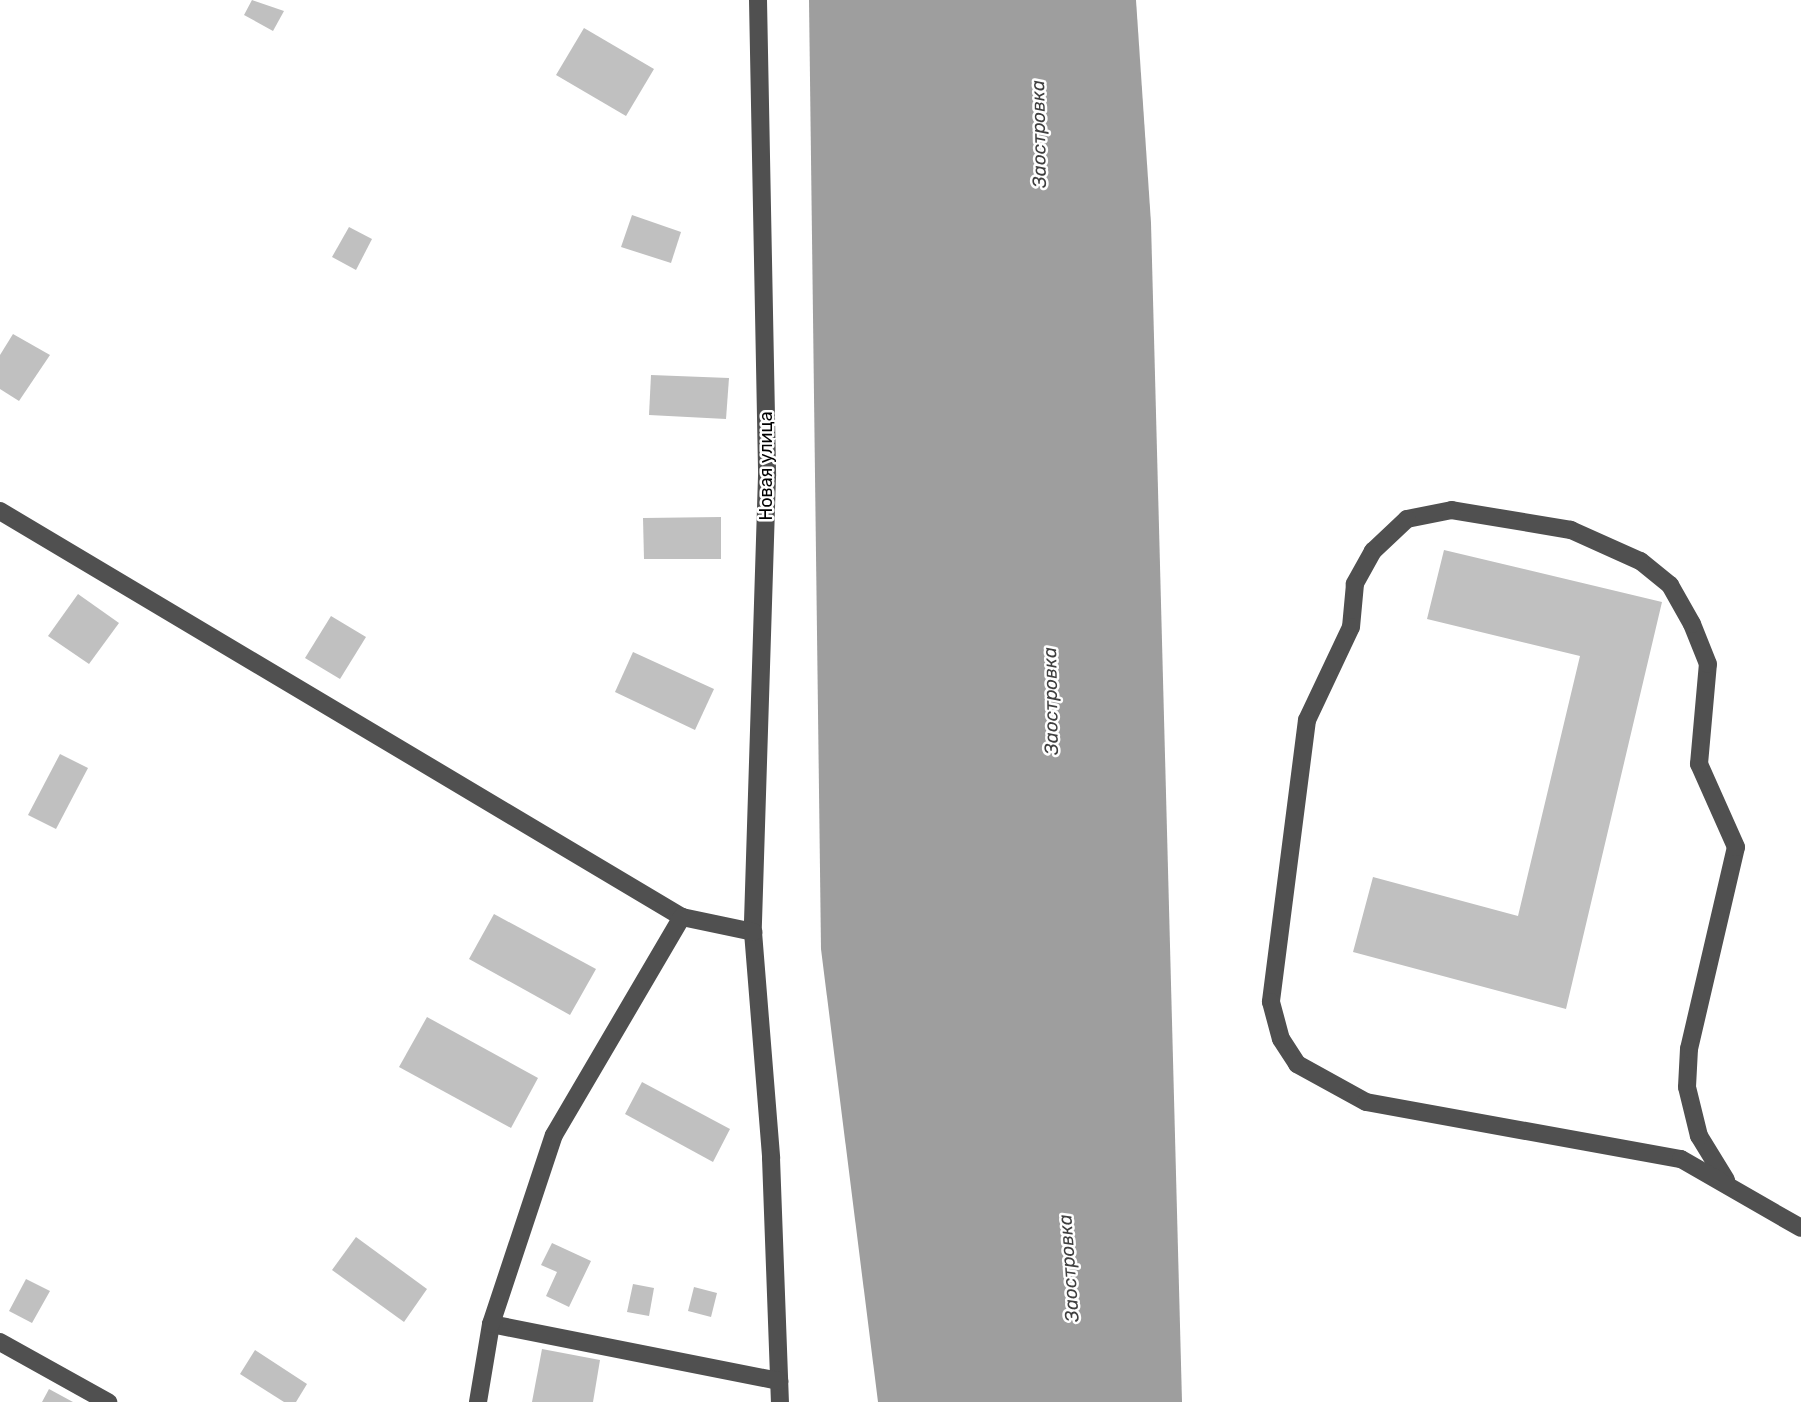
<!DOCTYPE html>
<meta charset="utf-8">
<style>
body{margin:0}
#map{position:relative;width:1801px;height:1402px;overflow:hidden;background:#fff;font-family:Rubik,sans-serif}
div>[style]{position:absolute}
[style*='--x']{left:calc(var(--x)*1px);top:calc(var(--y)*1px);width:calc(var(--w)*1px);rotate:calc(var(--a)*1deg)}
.water>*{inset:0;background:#9e9e9e}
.building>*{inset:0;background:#c0c0c0}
.minor>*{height:18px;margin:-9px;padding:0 9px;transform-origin:9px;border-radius:9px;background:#505050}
span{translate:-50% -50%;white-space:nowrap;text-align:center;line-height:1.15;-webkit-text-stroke:5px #fff;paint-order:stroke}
.street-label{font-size:18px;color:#000}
.water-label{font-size:19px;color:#3f3f3f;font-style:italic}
</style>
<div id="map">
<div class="water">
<i style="clip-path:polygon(809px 0,1136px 0,1151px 223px,1182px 1402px,878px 1402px,821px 949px)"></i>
</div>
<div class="building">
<i style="clip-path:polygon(252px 0,284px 11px,273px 31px,244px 15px)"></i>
<i style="clip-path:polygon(584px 28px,654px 69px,626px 116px,556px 75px)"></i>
<i style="clip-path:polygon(632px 215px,681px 232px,671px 263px,621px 247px)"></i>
<i style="clip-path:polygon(349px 227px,372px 239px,356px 270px,332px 257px)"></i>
<i style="clip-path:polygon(13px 334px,50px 355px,19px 401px,0 389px,0 355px)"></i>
<i style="clip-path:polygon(651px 375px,729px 378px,726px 419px,649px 415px)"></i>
<i style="clip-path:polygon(721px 517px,721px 559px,644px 559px,643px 518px)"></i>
<i style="clip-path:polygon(1444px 550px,1662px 602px,1566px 1009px,1353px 952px,1373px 877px,1518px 916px,1580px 656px,1427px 619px)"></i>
<i style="clip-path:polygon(78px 594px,119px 623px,89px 664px,48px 636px)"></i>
<i style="clip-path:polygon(331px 616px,366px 637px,340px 679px,305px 658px)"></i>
<i style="clip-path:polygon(633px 652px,714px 689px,695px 730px,615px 692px)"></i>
<i style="clip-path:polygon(60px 754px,88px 768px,56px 829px,28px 815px)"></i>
<i style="clip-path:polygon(494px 914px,596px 969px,570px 1015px,469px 959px)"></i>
<i style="clip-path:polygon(427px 1017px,538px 1078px,511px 1128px,399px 1067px)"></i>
<i style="clip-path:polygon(642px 1082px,730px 1129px,713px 1162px,625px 1114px)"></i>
<i style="clip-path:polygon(356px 1237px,427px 1289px,404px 1322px,332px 1270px)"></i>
<i style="clip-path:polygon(552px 1243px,591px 1261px,569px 1307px,546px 1296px,557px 1272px,541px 1265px)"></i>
<i style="clip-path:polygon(26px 1279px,50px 1291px,32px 1323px,9px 1311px)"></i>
<i style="clip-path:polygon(633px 1284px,654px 1288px,649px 1316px,627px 1312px)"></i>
<i style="clip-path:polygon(694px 1287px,717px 1293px,711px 1317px,688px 1311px)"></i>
<i style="clip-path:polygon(542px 1349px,600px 1360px,593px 1402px,532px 1402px)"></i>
<i style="clip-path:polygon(255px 1350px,307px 1384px,296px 1402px,284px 1402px,240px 1374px)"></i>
<i style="clip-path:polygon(49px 1389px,73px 1402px,42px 1402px)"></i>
</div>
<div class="minor">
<i style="--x:758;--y:0;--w:476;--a:88.9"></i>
<i style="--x:767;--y:476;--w:456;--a:91.8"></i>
<i style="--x:753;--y:932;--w:227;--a:85.4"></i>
<i style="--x:771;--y:1158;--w:244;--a:87.9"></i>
<i style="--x:0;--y:511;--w:794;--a:30.77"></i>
<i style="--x:682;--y:917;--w:73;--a:11.9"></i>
<i style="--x:1726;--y:1180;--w:52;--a:-121.5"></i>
<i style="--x:1699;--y:1136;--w:50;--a:-103.8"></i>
<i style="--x:1687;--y:1087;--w:38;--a:-87"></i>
<i style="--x:1689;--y:1049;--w:207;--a:-76.9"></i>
<i style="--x:1736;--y:847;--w:91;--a:-114"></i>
<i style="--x:1699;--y:764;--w:100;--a:-84.9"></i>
<i style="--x:1708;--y:664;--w:43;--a:-111.8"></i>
<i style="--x:1692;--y:624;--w:45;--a:-119.4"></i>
<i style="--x:1670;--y:585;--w:38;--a:-141"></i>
<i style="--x:1640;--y:561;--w:76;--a:-155.8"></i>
<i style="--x:1571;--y:530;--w:121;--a:-170.5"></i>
<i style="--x:1452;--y:510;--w:46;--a:168.7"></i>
<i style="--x:1407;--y:519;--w:47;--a:136.7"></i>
<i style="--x:1373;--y:551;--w:38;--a:119"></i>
<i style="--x:1355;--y:584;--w:43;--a:95.3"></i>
<i style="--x:1351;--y:627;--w:103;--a:115.3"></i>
<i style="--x:1307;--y:720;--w:284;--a:97.3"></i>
<i style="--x:1271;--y:1002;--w:38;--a:75"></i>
<i style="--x:1281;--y:1039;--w:30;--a:57"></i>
<i style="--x:1297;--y:1064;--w:79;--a:28.8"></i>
<i style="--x:1366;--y:1102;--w:320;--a:10.3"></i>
<i style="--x:1681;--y:1159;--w:138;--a:29.9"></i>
<i style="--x:491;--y:1324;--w:294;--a:11.2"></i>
<i style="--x:0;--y:1342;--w:124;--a:29.1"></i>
<i style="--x:478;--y:1402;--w:79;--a:-80.5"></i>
<i style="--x:491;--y:1324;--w:199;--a:-71.6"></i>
<i style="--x:554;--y:1135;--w:253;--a:-59.6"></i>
</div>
<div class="street-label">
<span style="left:766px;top:466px;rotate:-90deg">Новая улица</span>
</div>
<div class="water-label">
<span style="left:1039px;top:134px;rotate:-91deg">Заостровка</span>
<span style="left:1051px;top:701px;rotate:-91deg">Заостровка</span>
<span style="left:1069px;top:1268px;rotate:-94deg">Заостровка</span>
</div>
</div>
